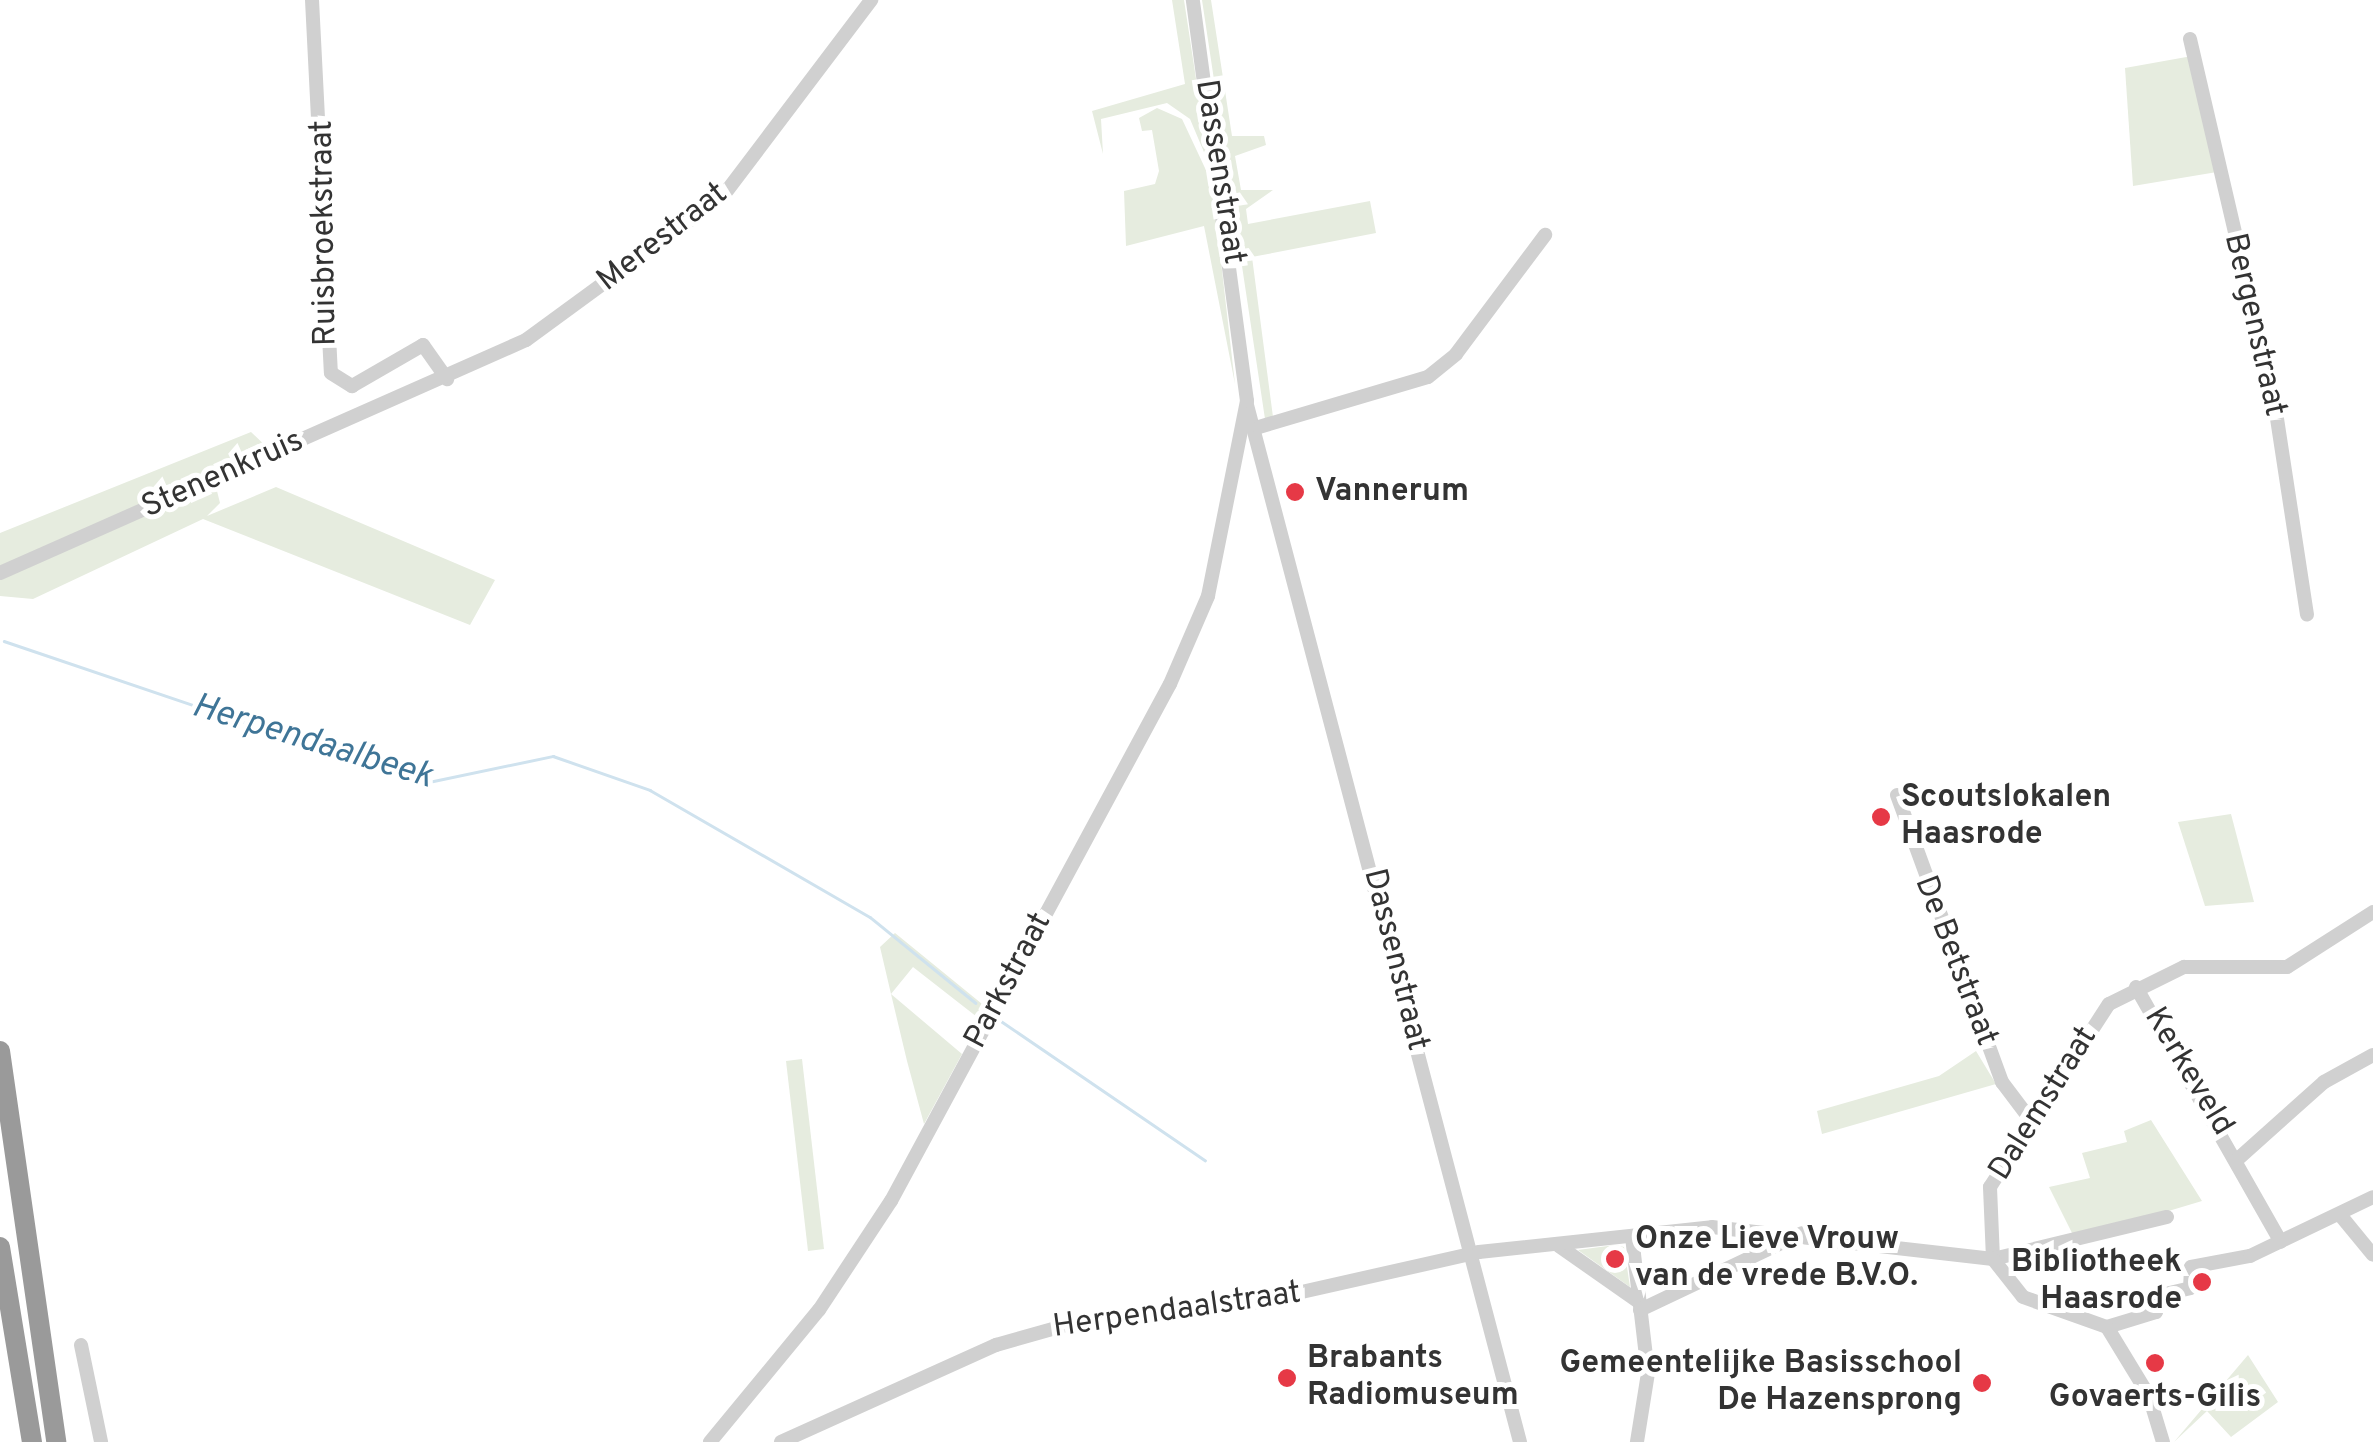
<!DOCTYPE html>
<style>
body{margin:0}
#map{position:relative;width:2373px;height:1442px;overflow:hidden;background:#fff;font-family:Overpass,sans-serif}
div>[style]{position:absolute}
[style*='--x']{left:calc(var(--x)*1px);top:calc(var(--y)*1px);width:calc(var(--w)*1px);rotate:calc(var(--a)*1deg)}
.green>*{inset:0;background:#e6ecdf}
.stream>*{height:2.5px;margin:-1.25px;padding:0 1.25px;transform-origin:1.25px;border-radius:1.25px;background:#cfe2ee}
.minor>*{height:14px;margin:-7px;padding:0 7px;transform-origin:7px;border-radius:7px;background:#d0d0d0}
.highway>*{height:20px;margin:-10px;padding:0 10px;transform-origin:10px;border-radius:10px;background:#9a9a9a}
.dots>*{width:28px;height:28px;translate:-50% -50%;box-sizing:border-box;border:5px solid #fff;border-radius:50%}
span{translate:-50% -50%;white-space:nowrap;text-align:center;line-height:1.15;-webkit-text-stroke:10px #fff;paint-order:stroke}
.street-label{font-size:32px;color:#333}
.poi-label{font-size:32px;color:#333;font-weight:700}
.left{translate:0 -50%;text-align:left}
.right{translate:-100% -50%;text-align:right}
.water-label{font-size:35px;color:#3f7597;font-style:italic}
</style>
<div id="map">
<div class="green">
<i style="clip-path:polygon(1172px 0,1184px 0,1209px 164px,1190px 119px,1167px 103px,1101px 119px,1103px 154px,1092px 111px,1185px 84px)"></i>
<i style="clip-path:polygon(1202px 0,1211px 0,1232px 136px,1264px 136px,1266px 145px,1235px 156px,1241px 190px,1273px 190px,1246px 209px,1248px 224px,1370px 201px,1376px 233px,1252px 257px,1273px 417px,1265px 419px)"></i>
<i style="clip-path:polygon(2192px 56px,2217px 172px,2133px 186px,2125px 68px)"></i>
<i style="clip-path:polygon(1157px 108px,1182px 119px,1212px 183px,1235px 384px,1204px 226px,1126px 246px,1124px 191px,1155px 184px,1159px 171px,1152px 130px,1142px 131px,1139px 118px)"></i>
<i style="clip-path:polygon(251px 432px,273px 453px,214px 479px,220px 503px,207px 516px,276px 487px,495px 580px,470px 625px,203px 519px,33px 599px,0 596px,0 533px)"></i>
<i style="clip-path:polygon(2231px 814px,2254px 902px,2205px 906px,2178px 822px)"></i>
<i style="clip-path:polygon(895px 933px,987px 1008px,967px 1044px,977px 1017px,913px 967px,891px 994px,962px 1054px,924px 1124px,907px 1061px,891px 994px,880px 947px)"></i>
<i style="clip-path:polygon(1976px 1051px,1996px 1084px,1822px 1134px,1817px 1111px,1939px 1076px)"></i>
<i style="clip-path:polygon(802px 1059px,824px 1249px,808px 1251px,786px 1061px)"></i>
<i style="clip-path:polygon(2151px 1120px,2202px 1201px,2075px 1239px,2049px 1187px,2090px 1178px,2082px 1153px,2127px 1142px,2124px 1131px)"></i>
<i style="clip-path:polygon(1624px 1247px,1630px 1287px,1578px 1250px,1615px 1245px)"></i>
<i style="clip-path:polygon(2248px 1355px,2278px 1402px,2231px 1437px,2207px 1411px,2174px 1442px)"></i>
</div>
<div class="stream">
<i style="--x:4;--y:641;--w:443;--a:18.7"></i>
<i style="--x:424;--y:783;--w:132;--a:-11.8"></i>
<i style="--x:553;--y:756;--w:103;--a:19.3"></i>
<i style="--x:650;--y:790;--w:254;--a:30"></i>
<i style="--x:870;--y:917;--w:136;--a:39.1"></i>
<i style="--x:1001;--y:1021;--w:247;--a:34.3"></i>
</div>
<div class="minor">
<i style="--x:312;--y:0;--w:373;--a:87.1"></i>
<i style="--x:331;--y:373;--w:25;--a:32"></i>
<i style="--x:352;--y:386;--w:82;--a:-30"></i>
<i style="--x:423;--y:345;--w:42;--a:54.8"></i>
<i style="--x:2190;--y:39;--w:370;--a:76.9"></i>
<i style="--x:2274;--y:399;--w:218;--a:81.3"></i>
<i style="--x:1247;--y:405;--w:1072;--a:75.25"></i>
<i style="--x:1259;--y:427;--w:176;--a:-16.5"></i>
<i style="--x:1428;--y:377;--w:36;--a:-39"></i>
<i style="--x:1456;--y:354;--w:149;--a:-53.2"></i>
<i style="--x:0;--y:573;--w:575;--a:-23.89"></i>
<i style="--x:526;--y:340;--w:244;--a:-36.2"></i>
<i style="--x:723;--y:196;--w:246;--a:-52.9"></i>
<i style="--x:1897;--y:795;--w:306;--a:69.9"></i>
<i style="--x:2002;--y:1082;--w:46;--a:52.9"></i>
<i style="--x:2136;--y:987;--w:293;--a:60.4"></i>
<i style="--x:2239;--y:1158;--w:114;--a:-41.8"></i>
<i style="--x:2324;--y:1082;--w:56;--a:-28.9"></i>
<i style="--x:2341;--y:1216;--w:50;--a:50.6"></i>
<i style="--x:1632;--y:1237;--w:137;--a:83.3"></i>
<i style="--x:1648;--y:1373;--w:70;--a:99.1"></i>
<i style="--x:1559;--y:1246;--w:98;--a:35"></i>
<i style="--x:1993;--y:1259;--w:72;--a:-92.4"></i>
<i style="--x:1990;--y:1187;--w:218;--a:-57"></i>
<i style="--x:2109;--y:1004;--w:84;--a:-26.3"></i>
<i style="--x:2184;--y:967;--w:103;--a:0"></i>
<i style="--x:2287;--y:967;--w:102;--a:-32.6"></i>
<i style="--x:1993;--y:1259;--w:179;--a:-13.6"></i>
<i style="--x:1640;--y:1310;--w:179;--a:-25.4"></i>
<i style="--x:2107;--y:1327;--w:51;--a:-17"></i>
<i style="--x:2156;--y:1312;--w:16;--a:-105"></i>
<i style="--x:2152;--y:1297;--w:39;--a:-13"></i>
<i style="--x:2190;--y:1288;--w:21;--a:-87"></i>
<i style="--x:2191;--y:1267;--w:60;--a:-10.6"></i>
<i style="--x:2250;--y:1256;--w:136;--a:-25.6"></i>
<i style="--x:81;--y:1345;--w:99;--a:78.3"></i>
<i style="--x:710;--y:1442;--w:171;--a:-50.5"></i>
<i style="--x:819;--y:1310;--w:131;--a:-56.6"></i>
<i style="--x:891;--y:1201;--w:587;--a:-61.65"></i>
<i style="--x:1170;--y:684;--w:96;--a:-66.6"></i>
<i style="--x:1208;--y:596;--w:199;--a:-78.7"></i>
<i style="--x:1247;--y:401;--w:405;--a:-97.7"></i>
<i style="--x:781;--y:1442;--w:236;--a:-24.3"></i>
<i style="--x:996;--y:1345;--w:96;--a:-15.8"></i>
<i style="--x:1088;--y:1319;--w:157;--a:-5.1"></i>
<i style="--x:1244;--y:1305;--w:241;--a:-12.7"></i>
<i style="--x:1479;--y:1252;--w:234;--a:-6.1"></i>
<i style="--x:1712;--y:1227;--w:283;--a:6.5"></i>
<i style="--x:1993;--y:1259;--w:48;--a:51.7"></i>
<i style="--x:2023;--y:1297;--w:89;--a:19.7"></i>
<i style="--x:2107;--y:1327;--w:81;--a:58.7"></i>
<i style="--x:2149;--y:1396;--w:48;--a:73.1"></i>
</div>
<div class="highway">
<i style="--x:0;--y:1051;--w:395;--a:81.8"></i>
<i style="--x:0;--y:1247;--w:198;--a:80.7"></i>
</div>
<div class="dots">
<i style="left:1295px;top:492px;background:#e63946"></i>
<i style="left:1881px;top:817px;background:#e63946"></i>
<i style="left:1615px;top:1259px;background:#e63946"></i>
<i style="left:2202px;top:1282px;background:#e63946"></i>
<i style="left:2155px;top:1363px;background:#e63946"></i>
<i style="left:1287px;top:1378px;background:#e63946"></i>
<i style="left:1982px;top:1383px;background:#e63946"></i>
</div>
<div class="street-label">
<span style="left:1219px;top:172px;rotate:81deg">Dassenstraat</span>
<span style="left:325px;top:233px;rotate:-91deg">Ruisbroekstraat</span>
<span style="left:663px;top:238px;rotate:-38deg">Merestraat</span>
<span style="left:2254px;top:325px;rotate:77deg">Bergenstraat</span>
<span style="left:223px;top:475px;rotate:-24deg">Stenenkruis</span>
<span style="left:1395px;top:960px;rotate:76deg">Dassenstraat</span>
<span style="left:1955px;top:961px;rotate:69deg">De Betstraat</span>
<span style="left:1009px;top:981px;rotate:-62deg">Parkstraat</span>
<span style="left:2188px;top:1072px;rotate:59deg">Kerkeveld</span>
<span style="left:2044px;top:1104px;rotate:-58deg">Dalemstraat</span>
<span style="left:1177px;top:1311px;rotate:-8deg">Herpendaalstraat</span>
</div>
<div class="poi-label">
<span class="left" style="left:1315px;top:492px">Vannerum</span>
<span class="left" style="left:1901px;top:817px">Scoutslokalen<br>Haasrode</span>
<span class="left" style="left:1635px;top:1259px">Onze Lieve Vrouw<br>van de vrede B.V.O.</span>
<span class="right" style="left:2182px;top:1282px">Bibliotheek<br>Haasrode</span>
<span class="left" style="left:1307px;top:1378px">Brabants<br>Radiomuseum</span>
<span class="right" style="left:1962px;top:1383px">Gemeentelijke Basisschool<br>De Hazensprong</span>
<span style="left:2155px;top:1398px">Govaerts-Gilis</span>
</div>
<div class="water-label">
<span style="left:312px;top:742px;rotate:17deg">Herpendaalbeek</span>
</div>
</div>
